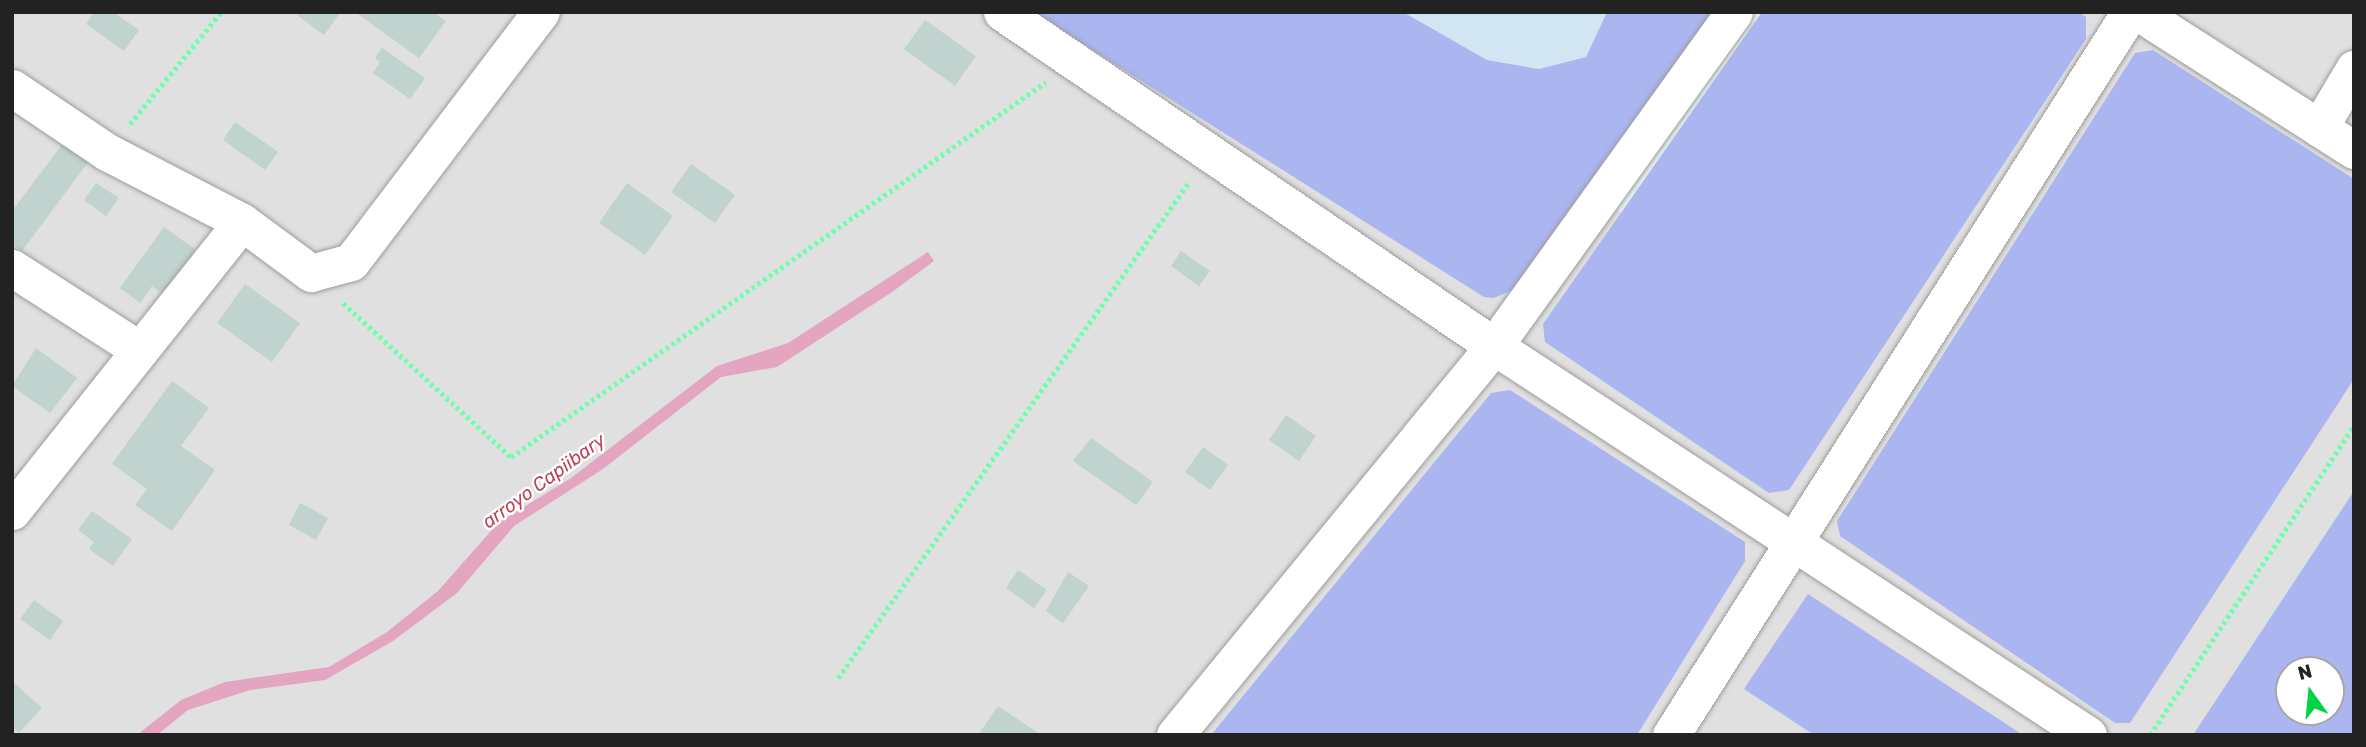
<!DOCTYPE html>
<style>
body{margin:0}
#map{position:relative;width:2366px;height:747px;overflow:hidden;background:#e8f2f3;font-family:Rubik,sans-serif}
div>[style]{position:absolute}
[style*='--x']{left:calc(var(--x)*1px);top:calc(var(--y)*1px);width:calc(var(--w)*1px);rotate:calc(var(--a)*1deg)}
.residential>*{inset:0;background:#dfe0df}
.farmland>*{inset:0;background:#d2e5f2}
.grass>*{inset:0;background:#abb5f0}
.water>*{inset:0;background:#e3a5c0}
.building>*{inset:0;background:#c0d3cf}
.path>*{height:4.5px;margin-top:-2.25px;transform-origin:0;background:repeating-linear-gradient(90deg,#6cffad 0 3.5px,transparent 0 7px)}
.roads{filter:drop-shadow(0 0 2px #9c9c9c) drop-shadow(0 0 2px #9c9c9c)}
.minor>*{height:37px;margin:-18.5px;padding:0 18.5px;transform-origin:18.5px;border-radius:18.5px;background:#fff}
span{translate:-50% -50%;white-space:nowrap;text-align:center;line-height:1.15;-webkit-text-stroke:5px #fff;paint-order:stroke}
.water-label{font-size:19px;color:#bb4457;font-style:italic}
.frame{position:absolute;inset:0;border:14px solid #222;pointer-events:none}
.north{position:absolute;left:2275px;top:656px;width:70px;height:70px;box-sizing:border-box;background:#fff;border:2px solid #a7a7a7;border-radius:50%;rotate:345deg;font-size:19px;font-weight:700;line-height:28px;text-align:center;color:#222}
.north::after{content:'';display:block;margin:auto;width:24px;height:32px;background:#00d347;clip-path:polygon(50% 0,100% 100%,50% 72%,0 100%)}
</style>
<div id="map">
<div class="residential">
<i style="clip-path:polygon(evenodd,12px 12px,1310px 12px,1642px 226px,1779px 12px,2354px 12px,2354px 735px,12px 735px,12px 12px,2289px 670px,2331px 670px,2331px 712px,2289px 712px,2289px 670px)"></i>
</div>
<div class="farmland">
<i style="clip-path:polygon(1403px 12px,1607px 12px,1586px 57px,1539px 69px,1487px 60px)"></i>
</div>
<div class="grass">
<i style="clip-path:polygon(1032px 12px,1403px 12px,1487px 60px,1539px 69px,1586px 57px,1607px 12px,1717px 12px,1517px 288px,1494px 298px,1484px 297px)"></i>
<i style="clip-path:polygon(1762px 12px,2078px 12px,2086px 17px,2086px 39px,1789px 490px,1769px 493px,1545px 342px,1543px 324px)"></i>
<i style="clip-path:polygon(2153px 50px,2354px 179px,2354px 379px,2130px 723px,2115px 723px,1840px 536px,1837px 521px,2135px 53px)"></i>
<i style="clip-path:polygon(1510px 390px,1745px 542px,1745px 561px,1637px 735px,1211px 735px,1491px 393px)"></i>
<i style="clip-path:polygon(evenodd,2354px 491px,2354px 735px,2193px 735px,2354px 491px,2331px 670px,2331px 712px,2289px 712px,2289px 670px,2331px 670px)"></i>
<i style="clip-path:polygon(1808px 594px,2023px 735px,1814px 735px,1744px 689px)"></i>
</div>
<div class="water">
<i style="clip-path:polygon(928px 252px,934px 261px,892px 292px,777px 367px,721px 377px,603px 469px,514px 526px,457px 593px,393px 641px,325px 680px,250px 690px,188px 710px,157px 735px,137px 735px,181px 700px,225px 682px,329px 667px,387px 632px,438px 591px,498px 523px,571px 478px,717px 366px,788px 343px)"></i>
</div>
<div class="building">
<i style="clip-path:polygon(94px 12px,113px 12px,139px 30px,124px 51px,86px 24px)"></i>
<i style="clip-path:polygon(299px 12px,341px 12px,324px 35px,297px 15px)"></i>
<i style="clip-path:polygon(355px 12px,433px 12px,446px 21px,419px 58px)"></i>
<i style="clip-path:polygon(925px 20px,976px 56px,955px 86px,904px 49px)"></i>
<i style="clip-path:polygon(382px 48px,425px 78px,410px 99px,373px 73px,380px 62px,375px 58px)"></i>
<i style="clip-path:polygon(235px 122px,278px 152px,265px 170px,223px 140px)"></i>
<i style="clip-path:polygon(64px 142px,89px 161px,22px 251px,12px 244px,12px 211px)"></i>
<i style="clip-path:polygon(691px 164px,735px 195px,715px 223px,671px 192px)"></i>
<i style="clip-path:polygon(96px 183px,119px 198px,106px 216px,84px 200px)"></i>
<i style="clip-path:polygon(627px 183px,673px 216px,645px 255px,599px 223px)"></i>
<i style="clip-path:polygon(164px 227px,196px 250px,164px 295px,152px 286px,140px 303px,120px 288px)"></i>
<i style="clip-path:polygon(1181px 251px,1210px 271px,1199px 286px,1171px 266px)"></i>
<i style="clip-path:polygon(245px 284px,300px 323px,272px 362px,217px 323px)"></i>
<i style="clip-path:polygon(36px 348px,77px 378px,50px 413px,12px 386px)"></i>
<i style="clip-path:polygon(172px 381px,209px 408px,181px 446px,215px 470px,172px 531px,135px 505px,147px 489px,112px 464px)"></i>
<i style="clip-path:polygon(1286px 415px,1316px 436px,1299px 461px,1269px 440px)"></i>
<i style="clip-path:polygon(1091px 438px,1153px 482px,1136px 505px,1073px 461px)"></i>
<i style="clip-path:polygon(1203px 447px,1228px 465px,1210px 490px,1185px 472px)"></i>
<i style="clip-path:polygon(300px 503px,328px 518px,316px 540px,289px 525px)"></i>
<i style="clip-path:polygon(92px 511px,132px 539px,113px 566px,89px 549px,94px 542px,78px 530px)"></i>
<i style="clip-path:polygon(1018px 570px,1047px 590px,1034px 608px,1006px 588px)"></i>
<i style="clip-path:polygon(1068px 572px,1089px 586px,1063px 623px,1046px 611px)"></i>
<i style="clip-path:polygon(34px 600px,63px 621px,50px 640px,20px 619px)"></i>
<i style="clip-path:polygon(12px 681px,42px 708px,19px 733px,12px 727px)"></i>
<i style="clip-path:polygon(998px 706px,1041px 735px,978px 735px)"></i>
</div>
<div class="path">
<i style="--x:130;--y:124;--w:144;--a:-50.9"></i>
<i style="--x:343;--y:303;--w:228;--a:42.5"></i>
<i style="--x:511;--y:457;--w:653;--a:-35.03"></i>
<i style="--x:838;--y:678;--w:608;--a:-54.71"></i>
<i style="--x:2150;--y:735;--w:370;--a:-56.6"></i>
</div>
<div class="roads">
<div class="minor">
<i style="--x:1002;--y:12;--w:595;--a:34.17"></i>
<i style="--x:1494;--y:346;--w:710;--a:33.22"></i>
<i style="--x:2138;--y:12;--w:256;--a:32.6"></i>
<i style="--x:12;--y:88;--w:115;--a:34"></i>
<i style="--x:107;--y:152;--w:152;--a:27.4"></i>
<i style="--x:242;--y:222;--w:86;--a:36.5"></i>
<i style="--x:311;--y:273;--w:41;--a:-15.4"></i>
<i style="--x:351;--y:262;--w:314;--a:-52.8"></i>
<i style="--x:2319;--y:128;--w:69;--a:-59.3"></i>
<i style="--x:12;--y:268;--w:150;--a:32.7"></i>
<i style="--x:12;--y:511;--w:369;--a:-51.5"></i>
<i style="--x:1175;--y:735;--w:503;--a:-50.65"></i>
<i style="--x:1494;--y:346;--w:411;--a:-54.3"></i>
<i style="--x:1671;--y:735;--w:856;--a:-57.59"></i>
</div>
</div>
<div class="water-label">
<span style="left:544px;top:481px;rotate:-36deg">arroyo Capiibary</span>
</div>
<div class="frame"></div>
<div class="north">N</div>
</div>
